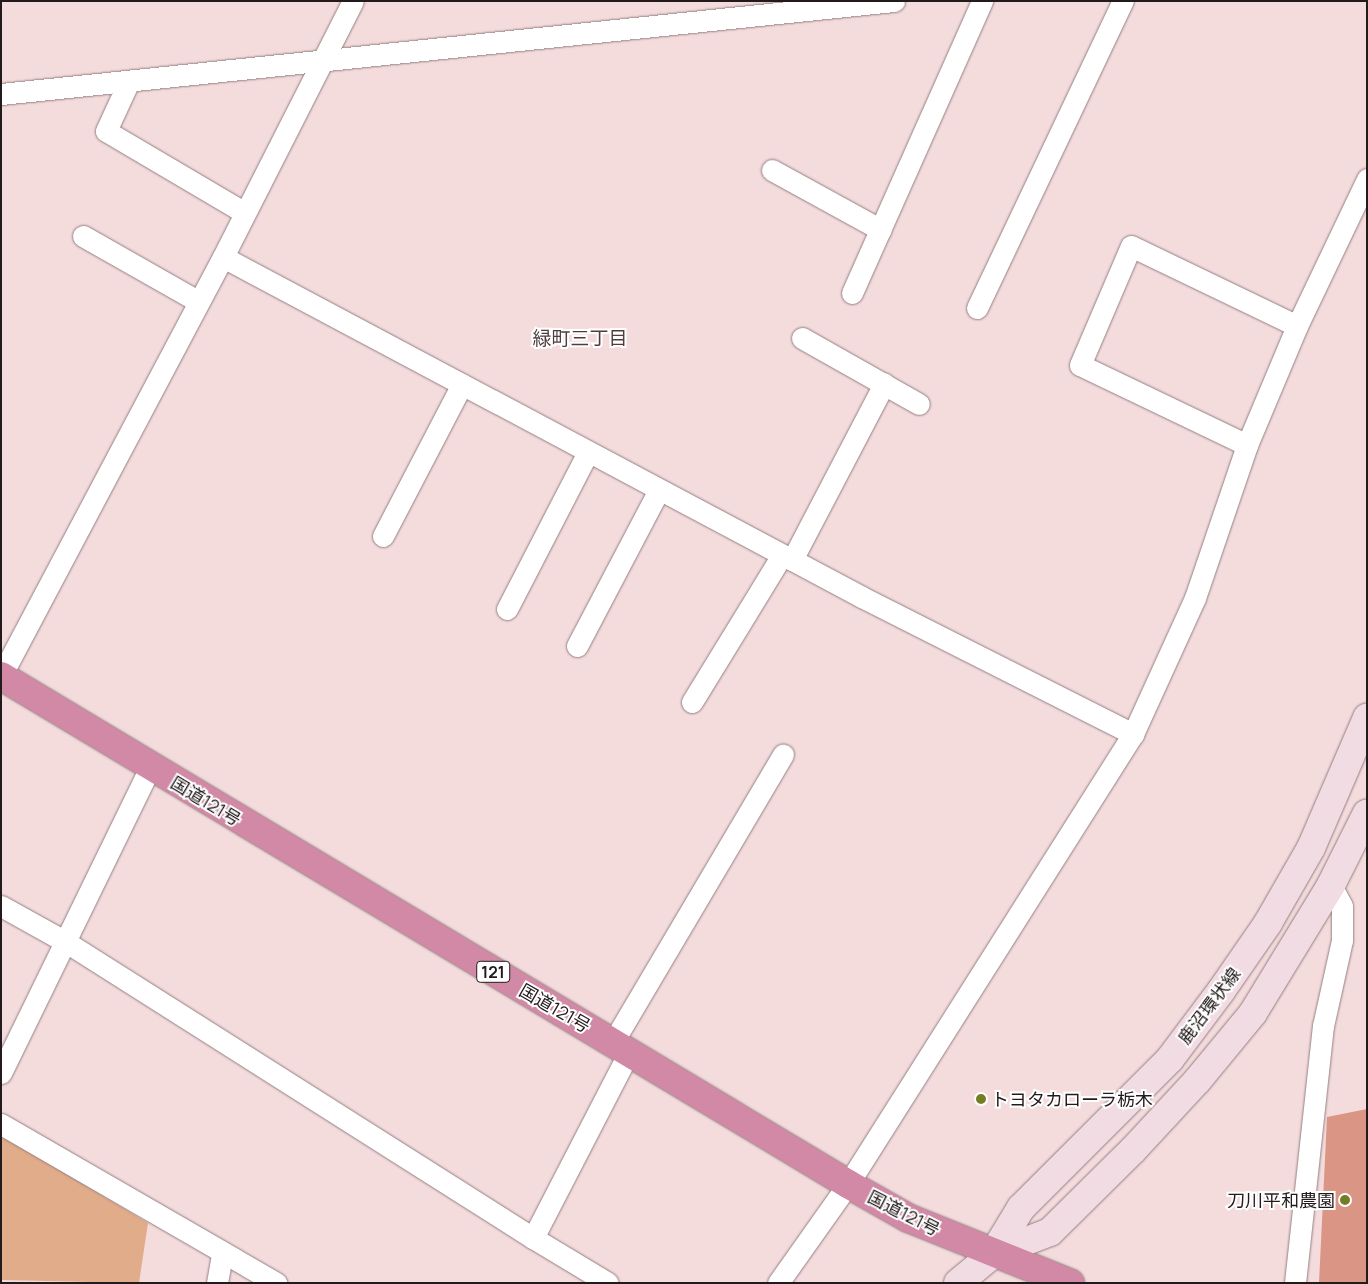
<!DOCTYPE html>
<meta charset="utf-8">
<style>
body{margin:0}
#map{position:relative;width:1368px;height:1284px;overflow:hidden;background:#f4dcdd;font-family:Manrope,"Noto Sans JP",sans-serif}
div>[style]{position:absolute}
[style*='--x']{left:calc(var(--x)*1px);top:calc(var(--y)*1px);width:calc(var(--w)*1px);rotate:calc(var(--a)*1deg)}
.green>*{inset:0;background:#e1ac89}
.building>*{inset:0;background:#db9584}
.roads{filter:drop-shadow(0 0 1px #947f80) drop-shadow(0 0 1px #947f80)}
.street>*{height:21px;margin:-10.5px;padding:0 10.5px;transform-origin:10.5px;border-radius:10.5px;background:#fff}
.secondary>*{height:28px;margin:-14px;padding:0 14px;transform-origin:14px;border-radius:14px;background:#f2dce4}
.highway>*{height:28px;margin:-14px;padding:0 14px;transform-origin:14px;border-radius:14px;background:#d289a5}
.dots>*{width:14px;height:14px;translate:-50% -50%;box-sizing:border-box;border:2px solid #fff;border-radius:50%}
span{translate:-50% -50%;white-space:nowrap;text-align:center;line-height:1.15;-webkit-text-stroke:4px #fff;paint-order:stroke}
.shield-label span{padding:1px 4px;background:#fff;border:1px solid;border-radius:4px;-webkit-text-stroke-width:0}
.shield-label{font-size:16px;color:#231b1b;font-weight:700}
.street-label{font-size:18px;color:#231b1b}
.poi-label{font-size:18px;color:#231b1b}
.left{translate:0 -50%;text-align:left}
.right{translate:-100% -50%;text-align:right}
.neighbourhood-label{font-size:19px;color:#4f3d3e}
.frame{position:absolute;inset:0;border:2px solid #231b1b;pointer-events:none}
</style>
<div id="map">
<div class="green">
<i style="clip-path:polygon(5px 1137px,148px 1223px,139px 1283px,1px 1280px,1px 1139px)"></i>
</div>
<div class="building">
<i style="clip-path:polygon(1367px 1109px,1367px 1283px,1319px 1283px,1327px 1117px)"></i>
</div>
<div class="roads">
<div class="street">
<i style="--x:129;--y:81;--w:55;--a:114.7"></i>
<i style="--x:106;--y:131;--w:161;--a:30.5"></i>
<i style="--x:1;--y:94;--w:898;--a:-5.95"></i>
<i style="--x:772;--y:170;--w:124;--a:28.8"></i>
<i style="--x:83;--y:236;--w:133;--a:29.6"></i>
<i style="--x:223;--y:257;--w:724;--a:28.02"></i>
<i style="--x:862;--y:597;--w:304;--a:26.8"></i>
<i style="--x:852;--y:293;--w:320;--a:-66"></i>
<i style="--x:977;--y:308;--w:340;--a:-64.6"></i>
<i style="--x:802;--y:338;--w:134;--a:29.4"></i>
<i style="--x:1247;--y:445;--w:185;--a:-154.4"></i>
<i style="--x:1080;--y:365;--w:129;--a:-66.8"></i>
<i style="--x:1131;--y:246;--w:184;--a:25.7"></i>
<i style="--x:383;--y:536;--w:171;--a:-62.5"></i>
<i style="--x:792;--y:560;--w:199;--a:-62.4"></i>
<i style="--x:507;--y:609;--w:177;--a:-62.7"></i>
<i style="--x:577;--y:646;--w:176;--a:-62.3"></i>
<i style="--x:1;--y:676;--w:474;--a:-62.1"></i>
<i style="--x:223;--y:257;--w:287;--a:-63.1"></i>
<i style="--x:692;--y:702;--w:172;--a:-58.5"></i>
<i style="--x:1;--y:906;--w:74;--a:29"></i>
<i style="--x:66;--y:942;--w:553;--a:32.37"></i>
<i style="--x:533;--y:1238;--w:87;--a:31"></i>
<i style="--x:613;--y:1042;--w:334;--a:-59.4"></i>
<i style="--x:1;--y:1073;--w:339;--a:-64"></i>
<i style="--x:1;--y:1124;--w:318;--a:30"></i>
<i style="--x:533;--y:1238;--w:209;--a:-62.7"></i>
<i style="--x:217;--y:1283;--w:29;--a:-80"></i>
<i style="--x:778;--y:1283;--w:121;--a:-54.7"></i>
<i style="--x:848;--y:1184;--w:533;--a:-57.65"></i>
<i style="--x:1133;--y:734;--w:149;--a:-65.5"></i>
<i style="--x:1195;--y:598;--w:162;--a:-71.2"></i>
<i style="--x:1247;--y:445;--w:129;--a:-67.2"></i>
<i style="--x:1297;--y:326;--w:163;--a:-64.5"></i>
<i style="--x:1295;--y:1283;--w:259;--a:-83.8"></i>
<i style="--x:1323;--y:1026;--w:88;--a:-77.5"></i>
<i style="--x:1342;--y:940;--w:34;--a:-90"></i>
<i style="--x:1342;--y:906;--w:24;--a:-118"></i>
</div>
<div class="secondary">
<i style="--x:993;--y:1254;--w:61;--a:-21.1"></i>
<i style="--x:1050;--y:1232;--w:117;--a:-44.7"></i>
<i style="--x:1133;--y:1150;--w:94;--a:-47.2"></i>
<i style="--x:1197;--y:1081;--w:88;--a:-50.5"></i>
<i style="--x:1253;--y:1013;--w:150;--a:-58.6"></i>
<i style="--x:1331;--y:885;--w:80;--a:-63.4"></i>
<i style="--x:958;--y:1283;--w:45;--a:-39.6"></i>
<i style="--x:993;--y:1254;--w:54;--a:-58.7"></i>
<i style="--x:1021;--y:1208;--w:211;--a:-45"></i>
<i style="--x:1170;--y:1059;--w:85;--a:-53.1"></i>
<i style="--x:1221;--y:991;--w:83;--a:-55.3"></i>
<i style="--x:1268;--y:923;--w:86;--a:-60.2"></i>
<i style="--x:1311;--y:848;--w:142;--a:-66.7"></i>
</div>
<div class="highway">
<i style="--x:1;--y:676;--w:988;--a:30.95"></i>
<i style="--x:848;--y:1184;--w:69;--a:29.5"></i>
<i style="--x:908;--y:1218;--w:175;--a:21.9"></i>
</div>
</div>
<div class="dots">
<i style="left:981px;top:1099px;background:#767c25"></i>
<i style="left:1345px;top:1200px;background:#767c25"></i>
</div>
<div class="shield-label">
<span style="left:493px;top:972px">121</span>
</div>
<div class="street-label">
<span style="left:206px;top:801px;rotate:31deg">国道121号</span>
<span style="left:1209px;top:1006px;rotate:-53deg">鹿沼環状線</span>
<span style="left:555px;top:1008px;rotate:30deg">国道121号</span>
<span style="left:904px;top:1213px;rotate:27deg">国道121号</span>
</div>
<div class="poi-label">
<span class="left" style="left:991px;top:1099px">トヨタカローラ栃木</span>
<span class="right" style="left:1335px;top:1200px">刀川平和農園</span>
</div>
<div class="neighbourhood-label">
<span style="left:580px;top:339px">緑町三丁目</span>
</div>
<div class="frame"></div>
</div>
